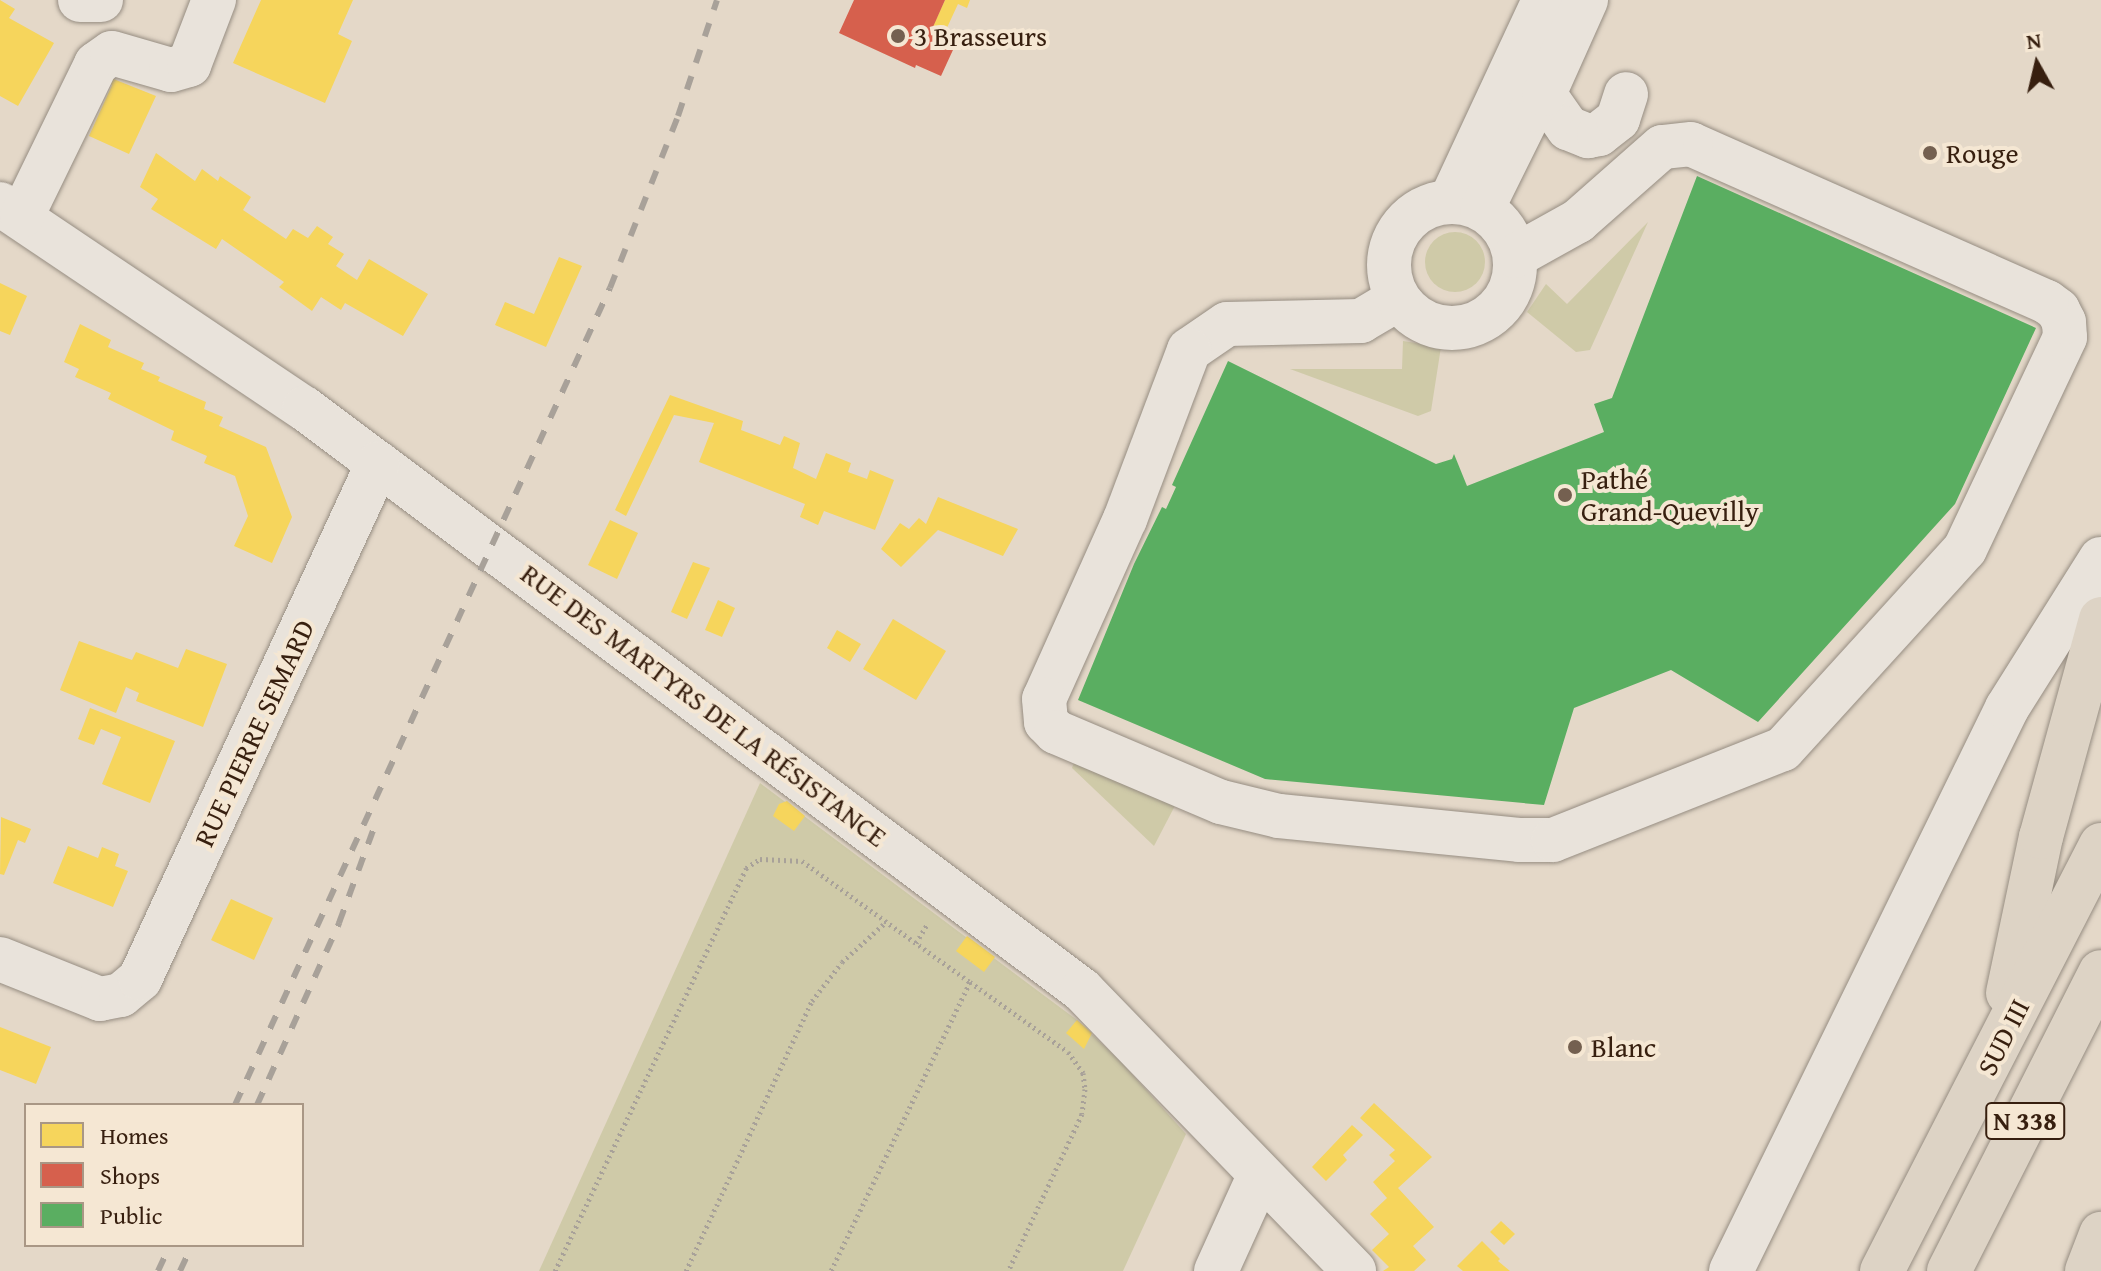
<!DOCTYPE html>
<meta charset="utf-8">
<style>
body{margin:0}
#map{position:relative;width:2101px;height:1271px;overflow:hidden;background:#e4d8c8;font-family:"Gentium Book Plus",serif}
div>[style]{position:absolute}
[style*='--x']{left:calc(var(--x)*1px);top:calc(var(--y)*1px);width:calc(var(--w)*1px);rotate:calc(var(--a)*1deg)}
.green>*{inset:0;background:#cfcaa8}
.round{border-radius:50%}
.homes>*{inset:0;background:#f6d55c}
.shops>*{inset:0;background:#d6604d}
.public>*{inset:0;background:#5aae61}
.path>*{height:5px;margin-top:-2.5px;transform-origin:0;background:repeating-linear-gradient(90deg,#a8a199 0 2px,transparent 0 6px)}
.roads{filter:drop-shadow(0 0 2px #968d82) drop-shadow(0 0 2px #968d82)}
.minor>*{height:44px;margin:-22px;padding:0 22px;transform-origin:22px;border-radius:22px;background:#e9e3db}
.minor>.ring{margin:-22px;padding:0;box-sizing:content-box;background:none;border:44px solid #e9e3db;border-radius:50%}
.highway>*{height:44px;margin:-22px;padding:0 22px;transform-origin:22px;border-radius:22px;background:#ddd3c5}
.rail>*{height:6px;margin-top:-3px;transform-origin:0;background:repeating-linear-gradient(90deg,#a8a199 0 14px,transparent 0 28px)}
.dots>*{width:22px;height:22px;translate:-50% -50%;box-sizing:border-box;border:4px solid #f5e7d3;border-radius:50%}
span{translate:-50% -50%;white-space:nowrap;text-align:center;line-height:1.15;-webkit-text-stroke:8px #f5e7d3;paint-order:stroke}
.shield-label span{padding:2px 6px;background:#f5e7d3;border:2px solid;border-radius:6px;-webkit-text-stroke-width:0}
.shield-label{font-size:26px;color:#371f0f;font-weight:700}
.poi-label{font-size:28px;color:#371f0f}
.left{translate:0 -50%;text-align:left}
.street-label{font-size:28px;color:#371f0f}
.legend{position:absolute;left:24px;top:1103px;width:280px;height:144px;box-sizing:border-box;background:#f5e7d3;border:2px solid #a99785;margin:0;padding:10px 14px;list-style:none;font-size:24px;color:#371f0f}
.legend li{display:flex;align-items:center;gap:16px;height:40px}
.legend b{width:40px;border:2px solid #a99785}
.north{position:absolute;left:1997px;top:24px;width:80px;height:80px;-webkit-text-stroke:6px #f5e7d3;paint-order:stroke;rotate:352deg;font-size:22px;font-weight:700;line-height:32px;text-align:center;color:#371f0f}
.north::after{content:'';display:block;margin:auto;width:28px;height:36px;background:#371f0f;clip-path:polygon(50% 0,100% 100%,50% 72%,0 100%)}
</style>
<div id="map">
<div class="green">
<i style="clip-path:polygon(1648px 222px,1590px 350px,1576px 352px,1527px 312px,1546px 284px,1567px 304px)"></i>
<i class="round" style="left:1425px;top:232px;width:60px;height:60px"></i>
<i style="clip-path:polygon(1403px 341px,1441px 347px,1431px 411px,1418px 416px,1290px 369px,1402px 369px)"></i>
<i style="clip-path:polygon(1075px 760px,1179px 798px,1154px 846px,1072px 768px)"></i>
<i style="clip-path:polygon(760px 783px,1077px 1020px,1122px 1063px,1186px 1134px,1123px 1271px,539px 1271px)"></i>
</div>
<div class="homes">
<i style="clip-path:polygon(0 0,15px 9px,9px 18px,54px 43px,18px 106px,0 96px)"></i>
<i style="clip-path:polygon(261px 0,353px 0,338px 34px,352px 41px,325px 103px,233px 63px)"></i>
<i style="clip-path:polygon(945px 0,970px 0,967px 8px,958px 4px,945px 32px,933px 26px)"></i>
<i style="clip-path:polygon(106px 76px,156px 96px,129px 154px,89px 136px,112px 85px,104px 81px)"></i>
<i style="clip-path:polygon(156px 153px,195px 181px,202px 169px,218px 181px,220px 176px,251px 197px,243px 210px,286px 239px,293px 229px,308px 238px,317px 226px,333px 237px,328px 244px,344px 254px,336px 266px,357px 280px,369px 259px,428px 294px,403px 336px,345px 303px,341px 310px,321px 297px,312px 311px,279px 287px,284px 282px,222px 239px,216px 249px,151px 209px,158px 199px,140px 187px)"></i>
<i style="clip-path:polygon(559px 257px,582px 266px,546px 347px,495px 325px,505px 302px,534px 314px)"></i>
<i style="clip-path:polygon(0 283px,27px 296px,10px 335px,0 331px)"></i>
<i style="clip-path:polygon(80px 324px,111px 340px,108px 347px,144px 363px,141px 369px,160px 377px,158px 381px,206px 402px,204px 409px,223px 417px,219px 426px,266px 447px,292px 517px,272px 563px,234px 546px,248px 516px,235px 476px,204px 463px,207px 456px,171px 440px,174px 431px,108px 399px,111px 393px,75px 377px,79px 369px,64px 362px)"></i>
<i style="clip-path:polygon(670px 395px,743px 421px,741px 430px,780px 445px,784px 436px,800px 443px,793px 468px,816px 479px,826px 453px,851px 463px,848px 472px,867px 479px,870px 470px,894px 480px,875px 530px,824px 511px,818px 525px,800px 517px,805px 504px,699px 462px,714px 423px,674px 415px,626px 516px,615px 510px)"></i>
<i style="clip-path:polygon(938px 497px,1018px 529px,1003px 556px,938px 530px,901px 567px,881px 549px,900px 523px,909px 529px,919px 518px,926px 524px)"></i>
<i style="clip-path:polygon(610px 520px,638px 533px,617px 579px,588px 565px)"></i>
<i style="clip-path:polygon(693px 562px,710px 568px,687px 619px,671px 612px)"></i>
<i style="clip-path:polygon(718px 600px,735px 608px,722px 637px,705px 630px)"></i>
<i style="clip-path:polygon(893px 619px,946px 651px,916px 700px,863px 669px)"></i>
<i style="clip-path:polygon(837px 630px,861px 644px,850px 662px,827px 648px)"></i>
<i style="clip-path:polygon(79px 641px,132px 660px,136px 652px,178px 668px,186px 649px,227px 664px,203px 727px,136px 701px,139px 693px,126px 687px,116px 713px,60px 690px)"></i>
<i style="clip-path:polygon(90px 708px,175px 741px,150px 803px,102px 784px,121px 737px,101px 729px,94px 745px,78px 739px)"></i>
<i style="clip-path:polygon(787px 801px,805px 816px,794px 831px,773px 816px,779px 804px)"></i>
<i style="clip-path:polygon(1px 817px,31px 829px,25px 843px,18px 840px,4px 875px,0 874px)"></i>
<i style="clip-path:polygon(68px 846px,98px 858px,102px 847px,119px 854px,115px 866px,128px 871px,113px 907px,53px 883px)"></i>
<i style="clip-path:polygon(231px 899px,273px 918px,254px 960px,211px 940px)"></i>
<i style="clip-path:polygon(967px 936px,995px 957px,984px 972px,956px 951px)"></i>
<i style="clip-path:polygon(1077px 1020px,1092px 1033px,1084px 1049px,1066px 1033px)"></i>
<i style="clip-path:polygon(0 1027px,51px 1047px,36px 1084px,0 1070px)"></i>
<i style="clip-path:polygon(1374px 1103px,1432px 1157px,1398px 1188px,1434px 1227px,1413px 1246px,1426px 1260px,1414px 1271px,1383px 1271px,1389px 1267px,1372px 1250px,1389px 1234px,1370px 1214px,1387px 1198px,1373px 1182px,1395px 1161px,1389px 1155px,1395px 1150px,1360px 1118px)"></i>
<i style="clip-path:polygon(1352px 1125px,1363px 1135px,1343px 1155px,1347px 1160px,1326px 1181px,1312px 1167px)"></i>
<i style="clip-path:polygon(1501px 1221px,1515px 1234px,1504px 1245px,1490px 1232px)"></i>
<i style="clip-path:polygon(1482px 1241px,1500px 1259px,1498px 1261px,1510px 1271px,1463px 1271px,1457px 1266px)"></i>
</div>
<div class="shops">
<i style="clip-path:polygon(854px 0,945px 0,933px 27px,958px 39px,941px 76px,916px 65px,915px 68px,839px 33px)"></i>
</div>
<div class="public">
<i style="clip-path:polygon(1697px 176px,2036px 328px,1955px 504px,1758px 722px,1671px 670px,1574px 708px,1544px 805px,1265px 779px,1078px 700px,1134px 564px,1162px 507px,1166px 509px,1176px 487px,1172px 485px,1228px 361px,1436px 464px,1452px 459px,1454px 454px,1467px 486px,1604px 432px,1594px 404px,1612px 398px)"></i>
</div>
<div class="path">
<i style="--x:916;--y:943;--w:23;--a:-59"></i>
<i style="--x:970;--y:982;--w:120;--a:35.5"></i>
<i style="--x:1068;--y:1052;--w:26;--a:54"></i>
<i style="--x:1083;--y:1073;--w:16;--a:83"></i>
<i style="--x:1085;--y:1089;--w:25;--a:97"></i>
<i style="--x:1082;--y:1114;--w:174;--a:115.2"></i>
<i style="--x:555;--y:1271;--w:446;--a:-64.6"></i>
<i style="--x:746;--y:868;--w:17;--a:-33"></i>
<i style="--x:760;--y:859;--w:42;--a:2.7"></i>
<i style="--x:802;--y:861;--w:207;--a:35.8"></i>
<i style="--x:970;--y:982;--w:321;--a:115.7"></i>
<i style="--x:686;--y:1271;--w:298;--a:-65"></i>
<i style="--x:812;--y:1001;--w:49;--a:-52.4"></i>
<i style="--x:842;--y:962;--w:59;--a:-42.3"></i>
</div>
<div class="roads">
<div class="minor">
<i style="--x:80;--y:0;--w:21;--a:0"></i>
<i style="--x:1544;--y:94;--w:42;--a:54.8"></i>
<i style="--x:1568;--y:128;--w:22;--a:22"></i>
<i style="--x:1588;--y:136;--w:11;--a:-10"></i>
<i style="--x:1599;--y:134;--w:24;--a:-38"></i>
<i style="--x:1618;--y:119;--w:26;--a:-72"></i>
<i class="ring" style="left:1389px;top:202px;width:82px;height:82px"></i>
<i style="--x:1450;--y:202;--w:223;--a:-65"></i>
<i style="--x:0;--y:204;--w:366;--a:33.9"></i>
<i style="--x:304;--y:408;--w:972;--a:36.8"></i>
<i style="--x:1082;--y:990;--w:391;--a:45.9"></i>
<i style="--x:1482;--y:209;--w:110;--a:-63.7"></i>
<i style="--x:1531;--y:110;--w:21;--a:-51"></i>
<i style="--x:1544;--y:94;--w:103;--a:-65.9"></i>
<i style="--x:22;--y:216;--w:169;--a:-64"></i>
<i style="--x:96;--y:64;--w:19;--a:-35"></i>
<i style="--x:112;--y:53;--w:61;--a:16.1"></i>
<i style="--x:171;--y:70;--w:19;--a:-16"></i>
<i style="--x:189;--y:65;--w:70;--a:-69"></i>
<i style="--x:1398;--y:299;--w:43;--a:149.3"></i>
<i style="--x:1361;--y:321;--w:134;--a:178.7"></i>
<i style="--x:1227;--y:324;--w:46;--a:145.6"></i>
<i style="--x:1189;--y:350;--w:181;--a:110.7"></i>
<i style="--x:1125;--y:519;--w:197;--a:114.2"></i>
<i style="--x:1044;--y:699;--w:23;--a:85"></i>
<i style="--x:1046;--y:722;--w:14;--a:45"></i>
<i style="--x:1056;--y:732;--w:179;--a:23"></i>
<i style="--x:1221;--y:802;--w:60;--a:13.6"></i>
<i style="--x:1279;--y:816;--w:241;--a:5.7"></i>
<i style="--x:1519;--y:840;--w:34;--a:0"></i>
<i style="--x:1553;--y:840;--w:247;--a:-21.6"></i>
<i style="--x:1783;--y:749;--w:270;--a:-47.7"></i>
<i style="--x:1965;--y:549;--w:234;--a:-64.7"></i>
<i style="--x:2065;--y:337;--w:15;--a:-94"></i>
<i style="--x:2064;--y:322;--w:13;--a:-117"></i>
<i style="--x:2058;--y:310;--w:14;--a:-144"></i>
<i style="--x:2047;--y:302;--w:389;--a:-156.1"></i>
<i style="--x:1691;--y:144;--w:29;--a:174"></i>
<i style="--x:1662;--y:147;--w:112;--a:138.6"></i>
<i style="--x:1578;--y:221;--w:72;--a:150.9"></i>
<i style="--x:0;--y:959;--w:108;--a:21.8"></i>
<i style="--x:100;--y:999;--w:21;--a:-11"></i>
<i style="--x:121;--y:995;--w:25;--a:-40"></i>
<i style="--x:140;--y:979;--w:568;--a:-65.24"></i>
<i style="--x:1216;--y:1271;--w:104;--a:-65.6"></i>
<i style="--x:1731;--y:1271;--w:627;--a:-63.88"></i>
<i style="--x:2007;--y:708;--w:176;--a:-57.8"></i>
</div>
<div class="highway">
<i style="--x:2008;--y:993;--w:159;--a:-78.1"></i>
<i style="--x:2041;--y:837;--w:226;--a:-74.6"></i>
<i style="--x:1882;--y:1271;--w:479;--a:-62.8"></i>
<i style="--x:1949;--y:1271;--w:335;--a:-63.1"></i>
<i style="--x:2087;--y:1271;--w:40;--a:-69"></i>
</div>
</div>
<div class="rail">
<i style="--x:235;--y:1105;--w:899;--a:-65.35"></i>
<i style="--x:610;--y:288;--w:185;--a:-68.4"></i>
<i style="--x:678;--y:116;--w:122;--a:-71.4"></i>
<i style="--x:257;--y:1105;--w:200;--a:-65.7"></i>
<i style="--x:339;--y:923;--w:104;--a:-69.8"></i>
<i style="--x:158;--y:1271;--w:29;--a:-65"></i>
<i style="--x:180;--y:1271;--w:29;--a:-65"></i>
</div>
<div class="dots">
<i style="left:898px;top:36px;background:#746050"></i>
<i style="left:1930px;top:153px;background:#746050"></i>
<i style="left:1565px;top:495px;background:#746050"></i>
<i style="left:1575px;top:1047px;background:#746050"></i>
</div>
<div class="shield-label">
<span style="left:2025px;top:1121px">N 338</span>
</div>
<div class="poi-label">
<span class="left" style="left:914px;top:36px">3 Brasseurs</span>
<span class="left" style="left:1946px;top:153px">Rouge</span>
<span class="left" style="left:1581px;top:495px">Pathé<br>Grand-Quevilly</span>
<span class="left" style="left:1591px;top:1047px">Blanc</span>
</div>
<div class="street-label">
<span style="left:704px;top:705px;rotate:37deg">RUE DES MARTYRS DE LA RÉSISTANCE</span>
<span style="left:254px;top:733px;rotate:-65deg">RUE PIERRE SEMARD</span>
<span style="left:2003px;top:1037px;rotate:-63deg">SUD III</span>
</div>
<ul class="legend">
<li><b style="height:22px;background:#f6d55c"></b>Homes</li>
<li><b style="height:22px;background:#d6604d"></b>Shops</li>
<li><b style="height:22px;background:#5aae61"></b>Public</li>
</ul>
<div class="north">N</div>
</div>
